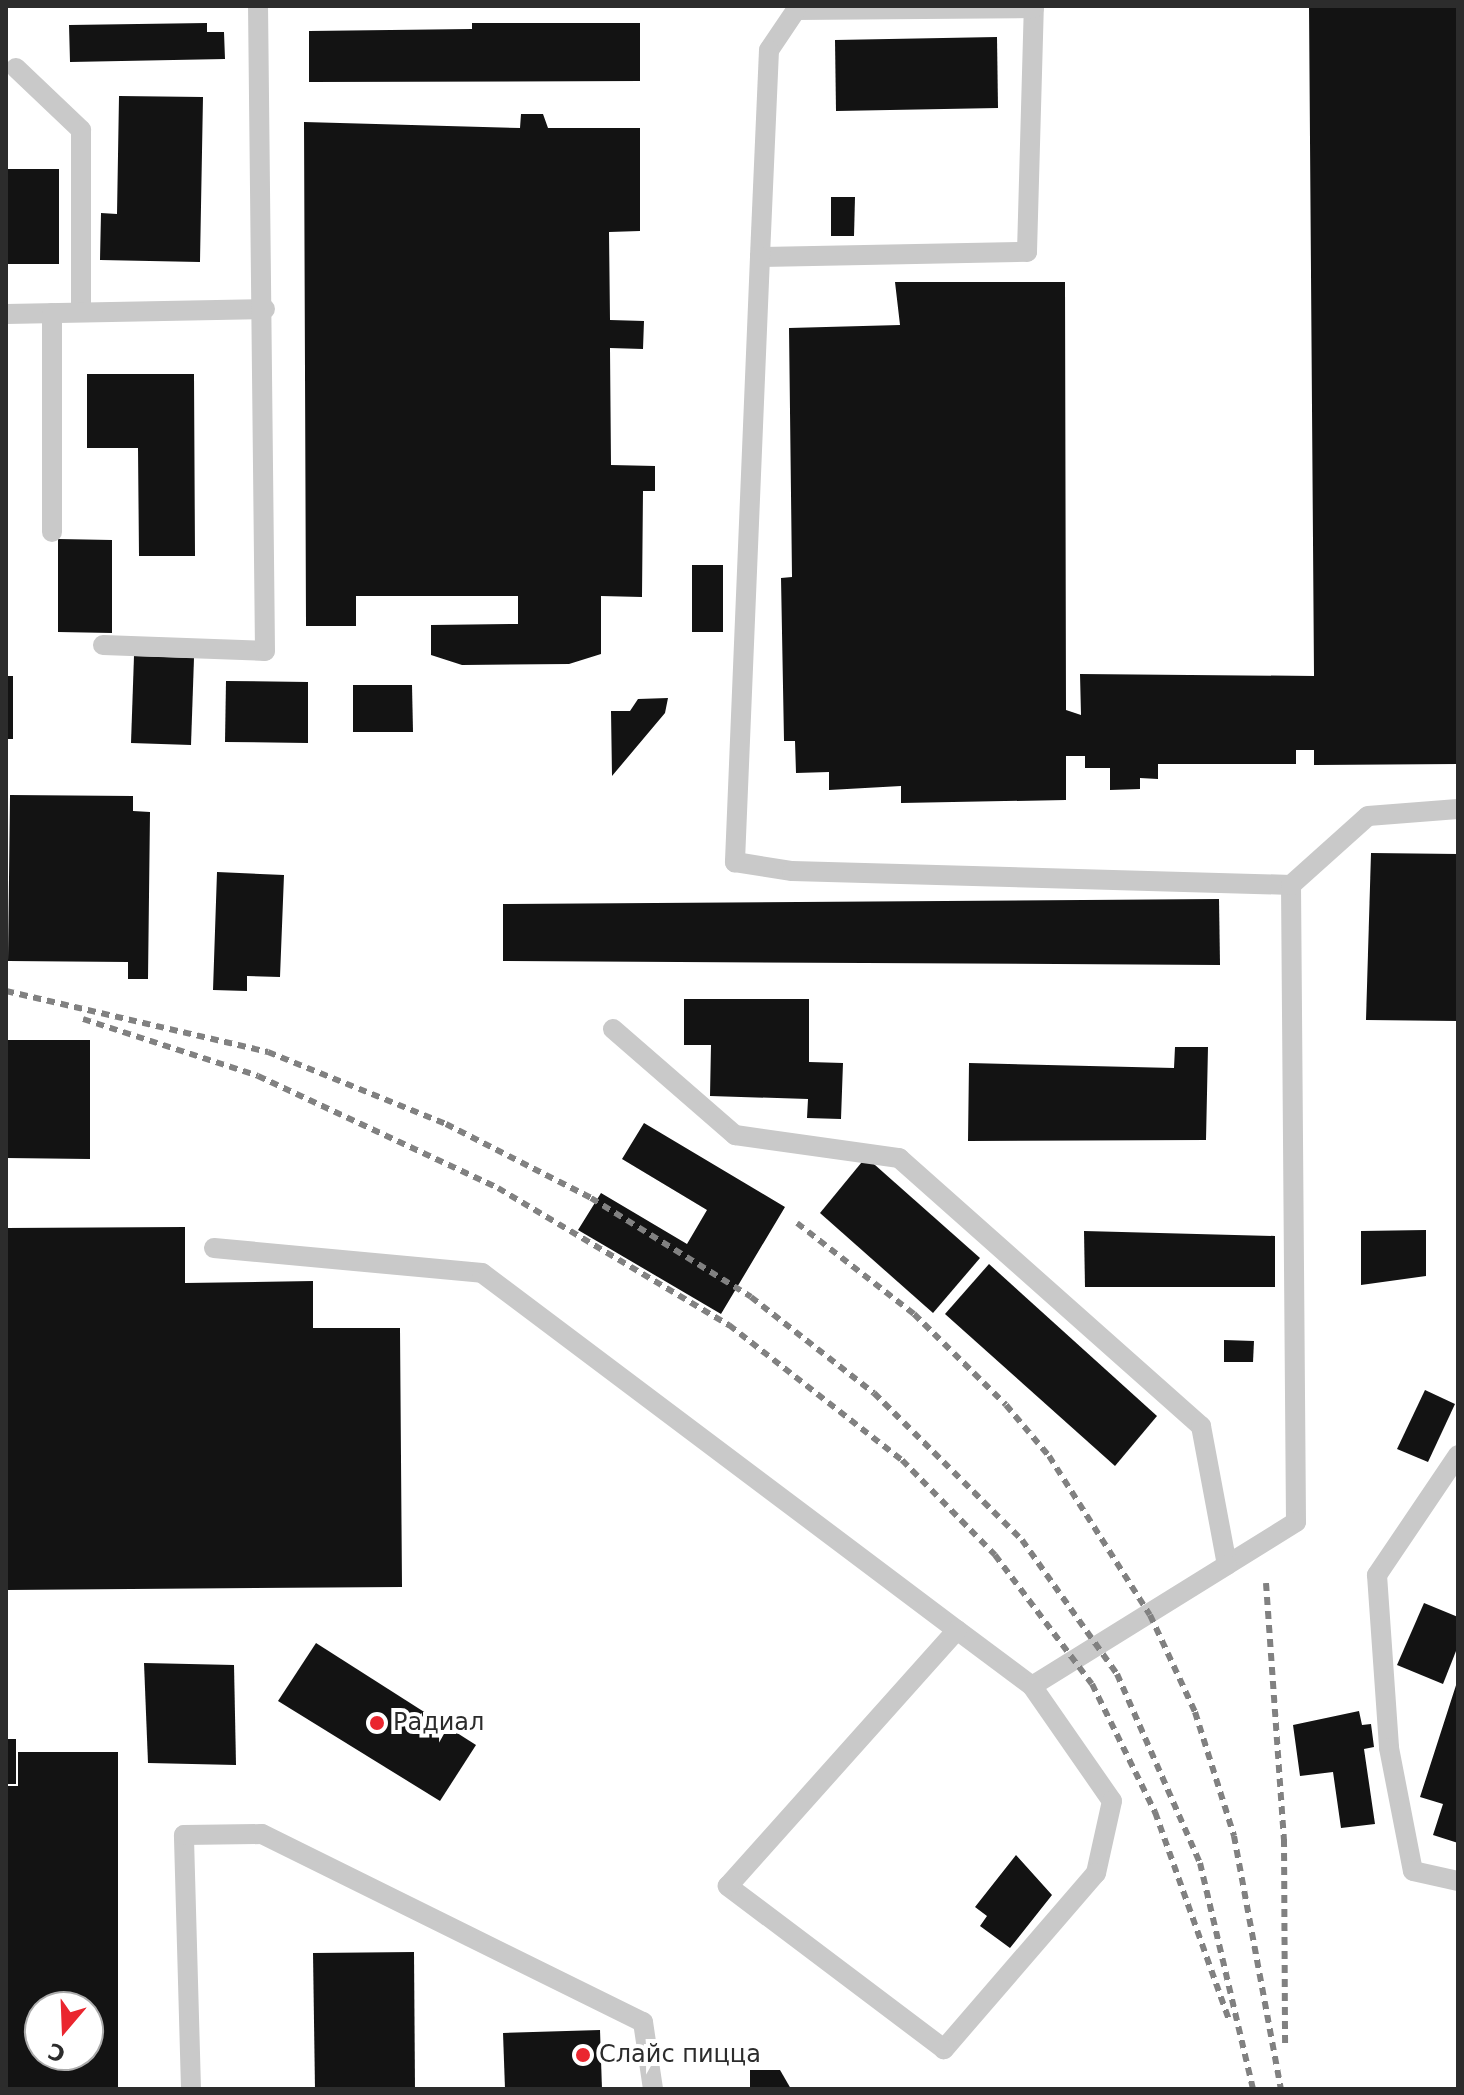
<!DOCTYPE html>
<meta charset="utf-8">
<style>
body{margin:0}
#map{position:relative;width:1464px;height:2095px;overflow:hidden;background:#fff;font-family:"DejaVu Sans",sans-serif}
div>[style]{position:absolute}
[style*='--x']{left:calc(var(--x)*1px);top:calc(var(--y)*1px);width:calc(var(--w)*1px);rotate:calc(var(--a)*1deg)}
.building>*{inset:0;background:#131313}
.service>*{height:20px;margin:-10px;padding:0 10px;transform-origin:10px;border-radius:10px;background:#c9c9c9}
.rail>*{height:6px;margin-top:-3px;transform-origin:0;background:repeating-linear-gradient(90deg,#818181 0 8px,transparent 0 14px)}
.dots>*{width:22px;height:22px;translate:-50% -50%;box-sizing:border-box;border:4px solid #fff;border-radius:50%}
span{translate:-50% -50%;white-space:nowrap;text-align:center;line-height:1.15;-webkit-text-stroke:8px #fff;paint-order:stroke}
.poi-label{font-size:24px;color:#2c2c2c}
.left{translate:0 -50%;text-align:left}
.frame{position:absolute;inset:0;border:8px solid #2c2c2c;pointer-events:none}
.north{position:absolute;left:24px;top:1991px;width:80px;height:80px;box-sizing:border-box;background:#fff;border:2px solid #ababab;border-radius:50%;rotate:199deg;font-size:22px;font-weight:700;line-height:32px;text-align:center;color:#2c2c2c}
.north::after{content:'';display:block;margin:auto;width:28px;height:36px;background:#ea262f;clip-path:polygon(50% 0,100% 100%,50% 72%,0 100%)}
</style>
<div id="map">
<div class="building">
<i style="clip-path:polygon(1309px 6px,1458px 6px,1458px 764px,1314px 765px,1314px 750px,1296px 750px,1296px 764px,1158px 764px,1158px 779px,1140px 778px,1140px 789px,1110px 790px,1110px 768px,1085px 768px,1085px 756px,1066px 756px,1066px 800px,901px 803px,901px 786px,829px 790px,829px 772px,796px 773px,795px 741px,784px 741px,781px 578px,792px 577px,789px 328px,900px 325px,895px 282px,1065px 282px,1066px 710px,1081px 715px,1080px 674px,1314px 676px)"></i>
<i style="clip-path:polygon(207px 23px,207px 32px,224px 32px,225px 59px,70px 62px,69px 25px)"></i>
<i style="clip-path:polygon(472px 23px,640px 23px,640px 81px,309px 82px,309px 31px,472px 29px)"></i>
<i style="clip-path:polygon(997px 37px,998px 108px,836px 111px,835px 40px)"></i>
<i style="clip-path:polygon(119px 96px,203px 97px,200px 262px,100px 260px,101px 213px,117px 214px)"></i>
<i style="clip-path:polygon(521px 114px,543px 114px,548px 128px,640px 128px,640px 231px,609px 232px,610px 320px,644px 321px,643px 349px,610px 348px,611px 465px,655px 466px,655px 491px,643px 491px,642px 597px,601px 596px,601px 654px,569px 664px,462px 665px,431px 655px,431px 625px,518px 624px,518px 596px,356px 596px,356px 626px,306px 626px,304px 122px,520px 128px)"></i>
<i style="clip-path:polygon(6px 169px,59px 169px,59px 264px,6px 264px)"></i>
<i style="clip-path:polygon(831px 197px,855px 197px,854px 236px,831px 236px)"></i>
<i style="clip-path:polygon(87px 374px,194px 374px,195px 556px,139px 556px,138px 448px,87px 448px)"></i>
<i style="clip-path:polygon(58px 539px,112px 540px,112px 633px,58px 632px)"></i>
<i style="clip-path:polygon(692px 565px,723px 565px,723px 632px,692px 632px)"></i>
<i style="clip-path:polygon(134px 656px,194px 658px,191px 745px,131px 743px)"></i>
<i style="clip-path:polygon(6px 676px,13px 676px,13px 739px,6px 739px)"></i>
<i style="clip-path:polygon(226px 681px,308px 682px,308px 743px,225px 742px)"></i>
<i style="clip-path:polygon(353px 685px,412px 685px,413px 732px,353px 732px)"></i>
<i style="clip-path:polygon(668px 698px,665px 713px,612px 776px,611px 711px,630px 711px,638px 699px)"></i>
<i style="clip-path:polygon(10px 795px,133px 796px,133px 811px,150px 812px,148px 979px,128px 979px,128px 962px,8px 961px)"></i>
<i style="clip-path:polygon(1371px 853px,1458px 854px,1458px 1021px,1366px 1020px)"></i>
<i style="clip-path:polygon(217px 872px,284px 875px,280px 977px,247px 976px,247px 991px,213px 990px)"></i>
<i style="clip-path:polygon(1219px 899px,1220px 965px,503px 961px,503px 904px)"></i>
<i style="clip-path:polygon(684px 999px,809px 999px,809px 1062px,843px 1063px,841px 1119px,807px 1118px,808px 1099px,710px 1096px,711px 1045px,684px 1045px)"></i>
<i style="clip-path:polygon(6px 1040px,90px 1040px,90px 1159px,6px 1158px)"></i>
<i style="clip-path:polygon(1175px 1047px,1208px 1047px,1206px 1140px,968px 1141px,969px 1063px,1174px 1068px)"></i>
<i style="clip-path:polygon(644px 1123px,785px 1207px,721px 1314px,578px 1230px,601px 1193px,687px 1244px,707px 1210px,622px 1159px)"></i>
<i style="clip-path:polygon(866px 1157px,980px 1258px,933px 1313px,820px 1213px)"></i>
<i style="clip-path:polygon(185px 1227px,185px 1283px,313px 1281px,313px 1328px,400px 1328px,402px 1587px,6px 1590px,6px 1228px)"></i>
<i style="clip-path:polygon(1426px 1230px,1426px 1276px,1361px 1285px,1361px 1231px)"></i>
<i style="clip-path:polygon(1084px 1231px,1275px 1236px,1275px 1287px,1085px 1287px)"></i>
<i style="clip-path:polygon(989px 1264px,1157px 1416px,1115px 1466px,945px 1314px)"></i>
<i style="clip-path:polygon(1224px 1340px,1254px 1341px,1253px 1362px,1224px 1362px)"></i>
<i style="clip-path:polygon(1425px 1390px,1455px 1404px,1428px 1462px,1397px 1449px)"></i>
<i style="clip-path:polygon(1424px 1603px,1458px 1617px,1458px 1646px,1443px 1684px,1397px 1665px)"></i>
<i style="clip-path:polygon(316px 1643px,476px 1745px,440px 1801px,278px 1701px)"></i>
<i style="clip-path:polygon(144px 1663px,234px 1665px,236px 1765px,148px 1763px)"></i>
<i style="clip-path:polygon(1458px 1679px,1458px 1843px,1433px 1835px,1443px 1804px,1420px 1797px)"></i>
<i style="clip-path:polygon(1359px 1711px,1362px 1725px,1371px 1724px,1374px 1747px,1364px 1749px,1375px 1824px,1341px 1828px,1333px 1772px,1300px 1776px,1293px 1725px)"></i>
<i style="clip-path:polygon(6px 1739px,16px 1739px,16px 1784px,6px 1784px)"></i>
<i style="clip-path:polygon(evenodd,18px 1752px,118px 1752px,118px 2089px,6px 2089px,6px 1786px,18px 1786px,18px 1752px,40px 2007px,88px 2007px,88px 2055px,40px 2055px,40px 2007px)"></i>
<i style="clip-path:polygon(1016px 1855px,1052px 1895px,1010px 1948px,980px 1926px,987px 1916px,975px 1907px)"></i>
<i style="clip-path:polygon(414px 1952px,415px 2089px,315px 2089px,313px 1953px)"></i>
<i style="clip-path:polygon(600px 2030px,602px 2089px,505px 2089px,503px 2033px)"></i>
<i style="clip-path:polygon(750px 2070px,780px 2070px,791px 2089px,750px 2089px)"></i>
</div>
<div class="service">
<i style="--x:16;--y:68;--w:90;--a:43.6"></i>
<i style="--x:81;--y:130;--w:182;--a:90"></i>
<i style="--x:760;--y:257;--w:267;--a:-1.1"></i>
<i style="--x:1027;--y:252;--w:244;--a:-88.4"></i>
<i style="--x:1034;--y:8;--w:238;--a:179.5"></i>
<i style="--x:796;--y:10;--w:48;--a:124"></i>
<i style="--x:769;--y:50;--w:207;--a:92.5"></i>
<i style="--x:760;--y:257;--w:606;--a:92.37"></i>
<i style="--x:735;--y:862;--w:58;--a:9"></i>
<i style="--x:792;--y:871;--w:499;--a:1.6"></i>
<i style="--x:1291;--y:885;--w:637;--a:89.55"></i>
<i style="--x:1296;--y:1522;--w:81;--a:148.1"></i>
<i style="--x:6;--y:314;--w:259;--a:-1.1"></i>
<i style="--x:52;--y:532;--w:219;--a:-90"></i>
<i style="--x:103;--y:645;--w:162;--a:2.1"></i>
<i style="--x:265;--y:651;--w:645;--a:-90.62"></i>
<i style="--x:1291;--y:885;--w:103;--a:-41.9"></i>
<i style="--x:1368;--y:816;--w:90;--a:-4.4"></i>
<i style="--x:613;--y:1029;--w:162;--a:41"></i>
<i style="--x:735;--y:1135;--w:166;--a:8"></i>
<i style="--x:899;--y:1158;--w:404;--a:41.6"></i>
<i style="--x:1201;--y:1426;--w:141;--a:79.4"></i>
<i style="--x:1227;--y:1565;--w:229;--a:148.2"></i>
<i style="--x:214;--y:1248;--w:269;--a:5.3"></i>
<i style="--x:482;--y:1273;--w:594;--a:36.93"></i>
<i style="--x:1458;--y:1455;--w:145;--a:124"></i>
<i style="--x:1377;--y:1575;--w:173;--a:86"></i>
<i style="--x:1389;--y:1748;--w:125;--a:79"></i>
<i style="--x:1413;--y:1871;--w:46;--a:12.5"></i>
<i style="--x:957;--y:1630;--w:94;--a:36.7"></i>
<i style="--x:1032;--y:1686;--w:140;--a:55.2"></i>
<i style="--x:1112;--y:1801;--w:74;--a:102.5"></i>
<i style="--x:1096;--y:1873;--w:233;--a:130.8"></i>
<i style="--x:944;--y:2049;--w:271;--a:-143"></i>
<i style="--x:728;--y:1886;--w:343;--a:-48.2"></i>
<i style="--x:191;--y:2089;--w:254;--a:-91.6"></i>
<i style="--x:184;--y:1835;--w:78;--a:-0.7"></i>
<i style="--x:262;--y:1834;--w:425;--a:26.3"></i>
<i style="--x:643;--y:2022;--w:68;--a:81.5"></i>
</div>
<div class="rail">
<i style="--x:6;--y:991;--w:269;--a:13.1"></i>
<i style="--x:268;--y:1052;--w:192;--a:22"></i>
<i style="--x:446;--y:1124;--w:163;--a:27"></i>
<i style="--x:591;--y:1198;--w:188;--a:31.7"></i>
<i style="--x:751;--y:1297;--w:156;--a:38"></i>
<i style="--x:874;--y:1393;--w:209;--a:44.8"></i>
<i style="--x:1022;--y:1540;--w:164;--a:54.7"></i>
<i style="--x:1117;--y:1674;--w:206;--a:66.3"></i>
<i style="--x:1200;--y:1863;--w:232;--a:76.8"></i>
<i style="--x:83;--y:1019;--w:184;--a:18"></i>
<i style="--x:258;--y:1076;--w:265;--a:25"></i>
<i style="--x:498;--y:1188;--w:269;--a:30.7"></i>
<i style="--x:729;--y:1325;--w:219;--a:38"></i>
<i style="--x:902;--y:1460;--w:133;--a:45.6"></i>
<i style="--x:995;--y:1555;--w:161;--a:53.1"></i>
<i style="--x:1092;--y:1684;--w:143;--a:63.8"></i>
<i style="--x:1155;--y:1812;--w:221;--a:70.4"></i>
<i style="--x:797;--y:1223;--w:148;--a:37.9"></i>
<i style="--x:914;--y:1314;--w:129;--a:44.7"></i>
<i style="--x:1006;--y:1405;--w:67;--a:49.9"></i>
<i style="--x:1049;--y:1456;--w:188;--a:57.6"></i>
<i style="--x:1150;--y:1615;--w:107;--a:65.1"></i>
<i style="--x:1195;--y:1712;--w:130;--a:72.5"></i>
<i style="--x:1234;--y:1836;--w:257;--a:79.5"></i>
<i style="--x:1266;--y:1583;--w:257;--a:86"></i>
<i style="--x:1284;--y:1839;--w:210;--a:89.7"></i>
</div>
<div class="dots">
<i style="left:377px;top:1723px;background:#ea262f"></i>
<i style="left:583px;top:2055px;background:#ea262f"></i>
</div>
<div class="poi-label">
<span class="left" style="left:393px;top:1723px">Радиал</span>
<span class="left" style="left:599px;top:2055px">Слайс пицца</span>
</div>
<div class="frame"></div>
<div class="north">С</div>
</div>
